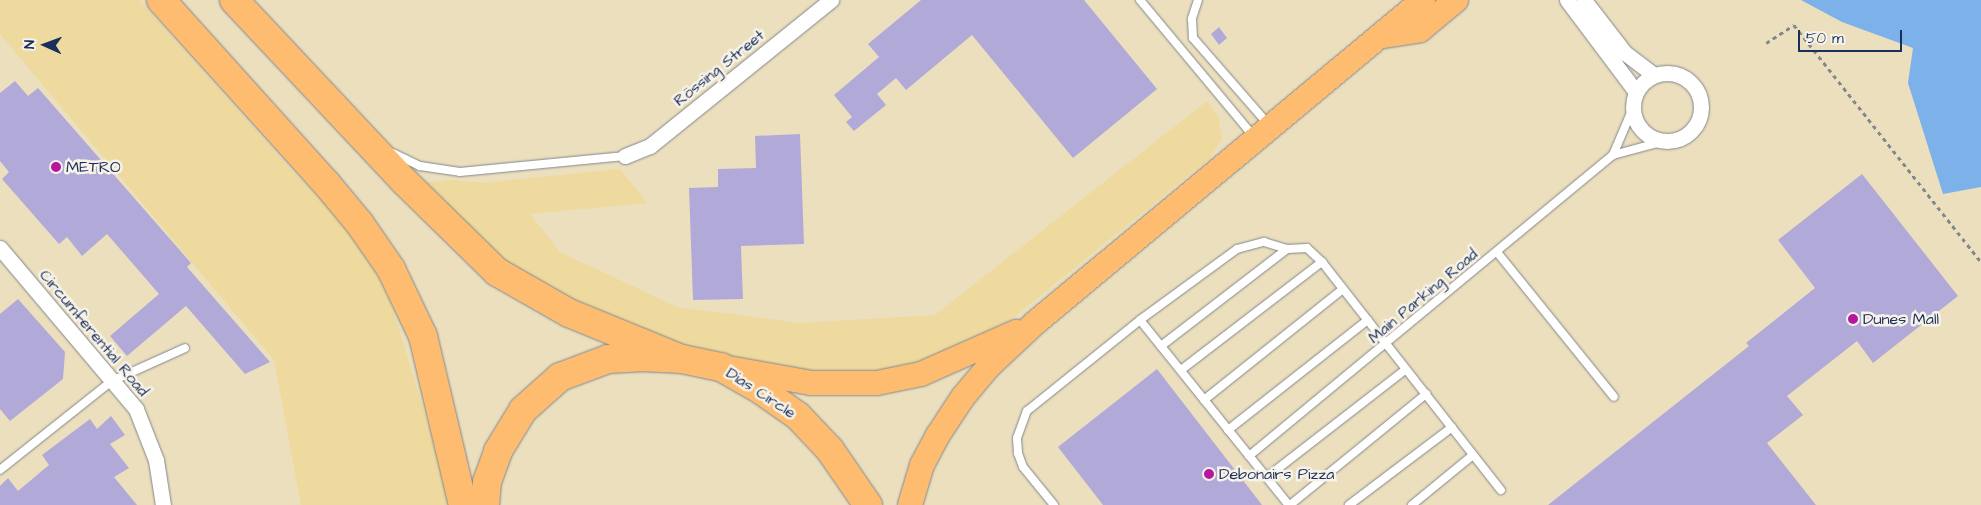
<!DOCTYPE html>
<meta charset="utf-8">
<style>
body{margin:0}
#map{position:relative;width:1981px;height:505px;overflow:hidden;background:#ebdfbd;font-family:"Architects Daughter",sans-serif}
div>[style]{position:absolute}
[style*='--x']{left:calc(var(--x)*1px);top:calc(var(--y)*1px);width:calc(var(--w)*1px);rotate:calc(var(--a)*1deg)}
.sand>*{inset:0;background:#eeda9e}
.water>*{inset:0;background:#7cb1ea}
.building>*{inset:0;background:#b1aad9}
.path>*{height:2.5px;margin-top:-1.25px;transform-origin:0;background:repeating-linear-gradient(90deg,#83878e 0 4px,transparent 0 8px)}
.roads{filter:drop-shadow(0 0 1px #83878e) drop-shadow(0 0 1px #83878e)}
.lane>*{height:8px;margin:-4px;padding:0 4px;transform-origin:4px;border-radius:4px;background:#fff}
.street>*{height:15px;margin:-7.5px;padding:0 7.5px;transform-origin:7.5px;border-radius:7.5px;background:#fff}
.street>.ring{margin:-7.5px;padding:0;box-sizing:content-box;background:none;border:15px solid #fff;border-radius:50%}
.primary>*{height:24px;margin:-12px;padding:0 12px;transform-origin:12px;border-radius:12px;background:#fdbc6f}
.highway>*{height:28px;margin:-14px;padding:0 14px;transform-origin:14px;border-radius:14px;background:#fdbc6f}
.dots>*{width:14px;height:14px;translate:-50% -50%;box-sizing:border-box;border:2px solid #f7f3e8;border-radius:50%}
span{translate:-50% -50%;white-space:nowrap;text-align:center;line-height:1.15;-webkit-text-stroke:5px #f7f3e8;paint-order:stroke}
.street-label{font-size:16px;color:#1b2f5e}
.poi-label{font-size:16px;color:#1b2f5e}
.left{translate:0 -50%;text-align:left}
.north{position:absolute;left:20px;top:20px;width:50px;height:50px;-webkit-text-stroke:4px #f7f3e8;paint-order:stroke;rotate:272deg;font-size:14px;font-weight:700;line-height:20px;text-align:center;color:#1b2f5e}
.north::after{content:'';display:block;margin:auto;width:18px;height:22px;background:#1b2f5e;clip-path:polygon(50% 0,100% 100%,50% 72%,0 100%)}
.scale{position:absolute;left:1798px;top:30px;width:104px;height:22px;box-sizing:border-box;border:2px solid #1b2f5e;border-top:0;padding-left:6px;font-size:15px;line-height:18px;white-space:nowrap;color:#1b2f5e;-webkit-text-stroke:4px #f7f3e8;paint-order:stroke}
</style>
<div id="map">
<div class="sand">
<i style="clip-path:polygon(0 0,139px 0,298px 177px,334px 211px,387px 290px,453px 505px,301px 505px,274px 360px,0 34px)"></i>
<i style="clip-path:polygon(1207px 101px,1218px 116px,1222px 138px,1210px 158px,1014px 317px,927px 367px,867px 380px,699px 352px,615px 323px,477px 246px,419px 183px,453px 180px,482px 183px,620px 169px,647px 203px,530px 214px,560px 252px,677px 307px,800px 323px,935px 315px)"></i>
</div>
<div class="water">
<i style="clip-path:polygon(1801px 0,1981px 0,1981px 187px,1943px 194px,1908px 83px,1913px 48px,1842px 22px)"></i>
</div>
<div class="building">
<i style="clip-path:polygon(921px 0,1084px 0,1157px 89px,1073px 158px,972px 35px,906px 90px,896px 78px,877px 94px,886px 105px,854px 131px,846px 122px,852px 117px,834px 95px,879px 57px,868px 44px)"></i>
<i style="clip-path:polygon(1219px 27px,1227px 38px,1219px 45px,1211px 34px)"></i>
<i style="clip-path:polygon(15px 81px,28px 96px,38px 88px,191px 263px,187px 267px,270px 362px,245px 374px,186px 306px,127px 356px,110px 336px,159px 294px,107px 234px,82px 256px,67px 237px,59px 244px,2px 179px,9px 172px,0 161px,0 93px)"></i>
<i style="clip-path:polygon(800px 134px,804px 244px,741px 246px,743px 299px,693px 300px,689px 188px,718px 187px,718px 169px,756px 168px,755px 136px)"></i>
<i style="clip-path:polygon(1862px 174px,1958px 296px,1873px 363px,1857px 341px,1787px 396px,1803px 415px,1767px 443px,1816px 505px,1548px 505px,1749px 346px,1746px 343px,1815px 288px,1778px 240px)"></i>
<i style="clip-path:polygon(18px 299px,65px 352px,63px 379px,10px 421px,0 409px,0 314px)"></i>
<i style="clip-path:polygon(1157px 369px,1262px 505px,1103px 505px,1058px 447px)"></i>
<i style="clip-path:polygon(111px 416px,125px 435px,110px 444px,129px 468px,114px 477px,137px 505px,0 505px,0 486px,8px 478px,18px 491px,49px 465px,42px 455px,90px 419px,97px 429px)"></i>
</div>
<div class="path">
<i style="--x:1766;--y:43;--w:33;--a:-33"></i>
<i style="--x:1794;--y:25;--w:302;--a:51.7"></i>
</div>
<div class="roads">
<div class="lane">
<i style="--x:1140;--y:0;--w:178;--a:50.2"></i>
<i style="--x:1198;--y:0;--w:20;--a:108"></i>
<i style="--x:1192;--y:19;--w:19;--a:87"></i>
<i style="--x:1193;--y:38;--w:114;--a:48.9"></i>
<i style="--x:393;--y:153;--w:30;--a:26"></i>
<i style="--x:420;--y:166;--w:40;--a:8.5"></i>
<i style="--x:460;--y:172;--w:166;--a:-5.5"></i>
<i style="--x:1613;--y:155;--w:51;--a:-66.9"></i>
<i style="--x:1497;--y:252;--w:186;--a:51.1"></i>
<i style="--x:1140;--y:320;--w:238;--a:51.2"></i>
<i style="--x:1161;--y:346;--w:159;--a:-37.6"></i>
<i style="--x:1181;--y:370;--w:178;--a:-37.5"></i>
<i style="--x:1204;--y:400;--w:178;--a:-38.6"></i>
<i style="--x:1228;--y:430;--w:178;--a:-38.2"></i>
<i style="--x:1249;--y:456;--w:472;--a:-39.6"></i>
<i style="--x:1613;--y:155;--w:54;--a:-15.1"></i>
<i style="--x:0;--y:470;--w:143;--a:-38.5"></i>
<i style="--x:112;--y:381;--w:80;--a:-24.3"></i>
<i style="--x:1267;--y:477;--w:176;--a:-37.8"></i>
<i style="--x:1054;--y:505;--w:49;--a:-129.2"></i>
<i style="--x:1023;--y:467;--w:15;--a:-110"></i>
<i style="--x:1018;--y:453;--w:15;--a:-94"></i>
<i style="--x:1017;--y:438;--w:29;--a:-70"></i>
<i style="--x:1027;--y:411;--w:145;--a:-38.8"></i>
<i style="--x:1140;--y:320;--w:120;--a:-36.2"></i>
<i style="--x:1237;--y:249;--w:28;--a:-15"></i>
<i style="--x:1264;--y:242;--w:24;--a:17"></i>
<i style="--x:1287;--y:249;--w:20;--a:-3"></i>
<i style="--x:1307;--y:248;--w:21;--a:43"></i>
<i style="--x:1322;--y:262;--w:290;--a:51.9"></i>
<i style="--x:1290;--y:505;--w:176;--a:-39.2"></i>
<i style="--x:1349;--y:505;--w:129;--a:-37.1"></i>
<i style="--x:1412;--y:505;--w:79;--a:-39.3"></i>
</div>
<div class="street">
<i style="--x:1567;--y:0;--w:115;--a:53.1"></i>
<i style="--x:1584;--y:0;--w:67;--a:52.3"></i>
<i style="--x:1625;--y:53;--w:36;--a:37"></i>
<i class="ring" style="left:1633px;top:73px;width:53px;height:53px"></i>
<i style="--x:625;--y:156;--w:27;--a:-22"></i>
<i style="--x:650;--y:146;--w:233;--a:-38.9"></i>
<i style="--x:0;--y:248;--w:211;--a:49.8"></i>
<i style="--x:136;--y:409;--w:55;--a:68.6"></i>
<i style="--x:156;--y:460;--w:46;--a:81.2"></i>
</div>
<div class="primary">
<i style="--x:1384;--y:36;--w:36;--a:-9"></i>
<i style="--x:1420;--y:30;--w:47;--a:-39.8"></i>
<i style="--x:728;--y:368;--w:84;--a:10.2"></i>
<i style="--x:811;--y:383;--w:66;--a:0"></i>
<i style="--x:877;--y:383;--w:45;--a:-11.6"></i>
<i style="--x:921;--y:374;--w:104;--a:-23.9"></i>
<i style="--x:910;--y:505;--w:42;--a:-73.3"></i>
<i style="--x:922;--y:465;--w:34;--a:-62"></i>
<i style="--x:938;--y:435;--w:45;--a:-56.7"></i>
<i style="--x:963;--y:397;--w:39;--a:-50"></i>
<i style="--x:988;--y:367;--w:64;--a:-43.1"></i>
<i style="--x:1035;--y:323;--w:505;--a:-39.78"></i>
</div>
<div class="highway">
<i style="--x:161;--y:0;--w:246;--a:48"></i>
<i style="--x:326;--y:183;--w:53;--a:50.3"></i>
<i style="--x:360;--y:224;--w:55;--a:55.4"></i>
<i style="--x:391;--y:269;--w:74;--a:64.5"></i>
<i style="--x:423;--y:336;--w:174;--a:76.7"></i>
<i style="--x:234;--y:0;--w:248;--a:46.8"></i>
<i style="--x:404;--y:181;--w:130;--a:44.4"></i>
<i style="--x:497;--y:272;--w:83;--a:29.7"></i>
<i style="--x:569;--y:313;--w:122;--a:22.2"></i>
<i style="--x:485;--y:505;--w:23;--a:-85"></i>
<i style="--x:487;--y:482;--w:33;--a:-70"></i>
<i style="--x:498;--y:451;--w:48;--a:-58.6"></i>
<i style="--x:523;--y:410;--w:50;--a:-41.7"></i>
<i style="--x:560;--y:377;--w:51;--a:-20.6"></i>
<i style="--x:608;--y:359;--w:33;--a:-3"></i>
<i style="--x:641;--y:357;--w:41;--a:2.8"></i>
<i style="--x:682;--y:359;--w:40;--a:12"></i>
<i style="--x:721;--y:367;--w:46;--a:29.9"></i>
<i style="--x:761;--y:390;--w:45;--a:35.1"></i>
<i style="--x:798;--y:416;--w:47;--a:46.7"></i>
<i style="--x:830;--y:450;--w:67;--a:55.4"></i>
</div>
</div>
<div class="dots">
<i style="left:56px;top:167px;background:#b5179e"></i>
<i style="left:1853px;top:319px;background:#b5179e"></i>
<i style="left:1209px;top:474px;background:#b5179e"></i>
</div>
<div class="street-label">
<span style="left:719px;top:68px;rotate:-39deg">Rössing Street</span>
<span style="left:1423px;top:296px;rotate:-40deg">Main Parking Road</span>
<span style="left:94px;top:333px;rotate:50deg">Circumferential Road</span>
<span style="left:761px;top:393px;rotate:33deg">Dias Circle</span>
</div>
<div class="poi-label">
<span class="left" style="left:66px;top:167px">METRO</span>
<span class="left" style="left:1863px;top:319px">Dunes Mall</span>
<span class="left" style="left:1219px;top:474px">Debonairs Pizza</span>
</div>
<div class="north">N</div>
<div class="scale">50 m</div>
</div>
